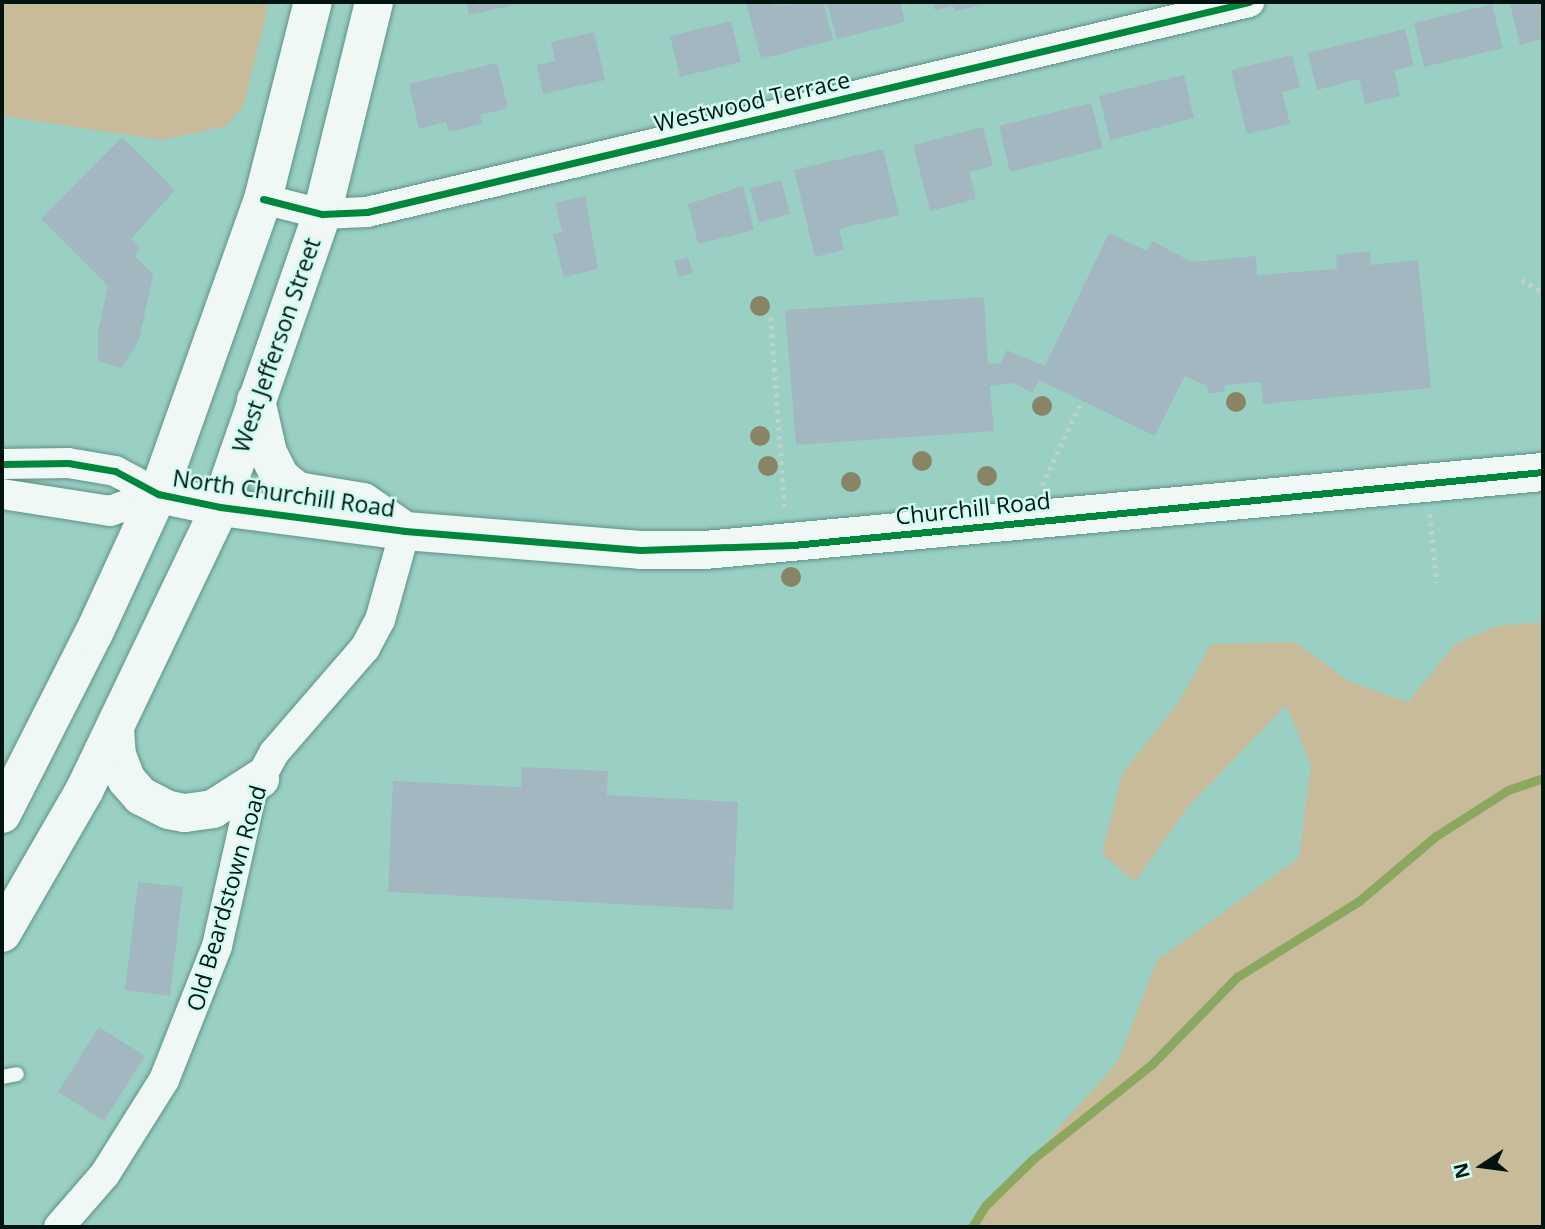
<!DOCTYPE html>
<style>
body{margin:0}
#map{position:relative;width:1545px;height:1229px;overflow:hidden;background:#99d0c3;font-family:"Open Sans",sans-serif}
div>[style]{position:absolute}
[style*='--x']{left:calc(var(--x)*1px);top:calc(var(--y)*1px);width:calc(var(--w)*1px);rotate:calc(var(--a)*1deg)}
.green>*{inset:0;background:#c8bb99}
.stream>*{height:9px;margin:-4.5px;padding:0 4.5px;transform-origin:4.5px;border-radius:4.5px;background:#8ca760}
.building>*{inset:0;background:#a3b7c1}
.path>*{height:4.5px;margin-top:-2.25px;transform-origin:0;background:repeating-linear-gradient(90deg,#bfd1cc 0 3.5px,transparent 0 8.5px)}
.roads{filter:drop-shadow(0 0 2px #609187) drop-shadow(0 0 2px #609187)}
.lane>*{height:14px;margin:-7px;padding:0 7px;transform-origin:7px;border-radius:7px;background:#f0f8f6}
.street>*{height:30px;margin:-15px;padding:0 15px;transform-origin:15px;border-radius:15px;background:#f0f8f6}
.secondary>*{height:38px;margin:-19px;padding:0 19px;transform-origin:19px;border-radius:19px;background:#f0f8f6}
.primary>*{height:38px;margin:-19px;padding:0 19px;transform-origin:19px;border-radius:19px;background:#f0f8f6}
.cycleway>*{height:7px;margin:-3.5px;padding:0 3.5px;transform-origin:3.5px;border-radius:3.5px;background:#00873e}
.trees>*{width:20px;height:20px;margin:-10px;border-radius:50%;background:#888466}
span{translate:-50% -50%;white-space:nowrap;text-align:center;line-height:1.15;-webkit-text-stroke:5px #cffdf1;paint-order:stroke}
.street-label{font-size:23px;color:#011410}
.frame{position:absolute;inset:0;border:4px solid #011410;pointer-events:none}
.north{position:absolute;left:1447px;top:1131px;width:70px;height:70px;-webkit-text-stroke:5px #cffdf1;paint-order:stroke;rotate:257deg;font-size:19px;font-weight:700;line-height:28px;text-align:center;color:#011410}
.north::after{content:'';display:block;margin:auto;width:24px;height:32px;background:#011410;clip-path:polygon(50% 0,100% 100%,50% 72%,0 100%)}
</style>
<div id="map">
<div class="green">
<i style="clip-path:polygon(2px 2px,269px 2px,244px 105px,226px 126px,162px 140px,2px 116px)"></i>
<i style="clip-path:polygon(1543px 622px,1543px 1227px,971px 1227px,1118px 1061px,1157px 960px,1299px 858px,1311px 764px,1286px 705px,1186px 809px,1135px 882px,1102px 854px,1122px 774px,1180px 700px,1211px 644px,1295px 642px,1348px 681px,1408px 702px,1455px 644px,1497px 626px)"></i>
</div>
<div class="stream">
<i style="--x:972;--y:1227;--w:26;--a:-58"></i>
<i style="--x:986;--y:1205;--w:66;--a:-44.4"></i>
<i style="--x:1033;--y:1159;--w:152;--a:-38.6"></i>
<i style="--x:1152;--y:1064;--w:122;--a:-45.7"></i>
<i style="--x:1237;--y:977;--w:144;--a:-31.9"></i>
<i style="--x:1359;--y:901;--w:101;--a:-40.2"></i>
<i style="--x:1436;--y:836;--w:85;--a:-32.6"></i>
<i style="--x:1508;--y:790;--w:37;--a:-19"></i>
</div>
<div class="building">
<i style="clip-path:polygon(466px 2px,522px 2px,522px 3px,469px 15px)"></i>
<i style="clip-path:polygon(746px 2px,773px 2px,775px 6px,823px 2px,833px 40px,761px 59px)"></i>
<i style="clip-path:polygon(827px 2px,900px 2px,905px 22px,837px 39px)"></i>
<i style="clip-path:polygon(933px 2px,991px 2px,991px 3px,955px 11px,953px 6px,935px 10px)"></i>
<i style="clip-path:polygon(1519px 2px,1543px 2px,1543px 39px,1520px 45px,1510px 4px)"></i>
<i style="clip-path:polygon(1492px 4px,1503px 48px,1424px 67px,1414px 23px)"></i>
<i style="clip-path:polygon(731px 21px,741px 62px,680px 77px,670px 36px)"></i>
<i style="clip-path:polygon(1405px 29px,1414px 66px,1394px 70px,1400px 96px,1365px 104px,1359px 79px,1317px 90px,1308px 53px)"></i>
<i style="clip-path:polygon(594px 32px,605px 80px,543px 94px,537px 65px,555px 61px,551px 42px)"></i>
<i style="clip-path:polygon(1292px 55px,1300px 88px,1282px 92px,1290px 124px,1247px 134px,1231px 70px)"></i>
<i style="clip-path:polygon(497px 63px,508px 108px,480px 115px,482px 124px,449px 132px,446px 122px,419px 129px,409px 84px)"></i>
<i style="clip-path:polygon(1184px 75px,1194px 118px,1110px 140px,1099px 96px)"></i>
<i style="clip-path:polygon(1091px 103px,1103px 148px,1010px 172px,999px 126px)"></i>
<i style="clip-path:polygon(983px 127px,993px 166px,969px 172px,976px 199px,930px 211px,913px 145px)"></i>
<i style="clip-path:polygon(122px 137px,175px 190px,131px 239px,140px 248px,135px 256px,153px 275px,139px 340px,122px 368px,98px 361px,98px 330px,108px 286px,41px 219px)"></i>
<i style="clip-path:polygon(883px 149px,899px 215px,839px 229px,844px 250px,815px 257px,794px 170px)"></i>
<i style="clip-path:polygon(781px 180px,790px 214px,759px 222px,750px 188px)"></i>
<i style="clip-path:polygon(743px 186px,754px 230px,698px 244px,688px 204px)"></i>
<i style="clip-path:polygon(585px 196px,598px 269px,564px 277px,553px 234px,562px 232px,555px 203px)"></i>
<i style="clip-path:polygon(1109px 233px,1147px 251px,1152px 241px,1192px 262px,1256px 256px,1257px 275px,1337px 269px,1336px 255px,1370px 251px,1371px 265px,1418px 260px,1431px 388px,1263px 404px,1261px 382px,1224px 385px,1225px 392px,1208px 393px,1207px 386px,1185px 376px,1155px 436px,1039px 380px,1032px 393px,1014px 383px,990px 386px,994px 431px,796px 445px,785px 310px,984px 297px,988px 364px,1001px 363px,1007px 350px,1045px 366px)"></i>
<i style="clip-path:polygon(688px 257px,693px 273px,678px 277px,674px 261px)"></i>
<i style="clip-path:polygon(522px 767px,608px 771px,607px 795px,738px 802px,733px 910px,388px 892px,393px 781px,521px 787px)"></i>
<i style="clip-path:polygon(138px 882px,183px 887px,170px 996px,125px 990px)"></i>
<i style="clip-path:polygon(99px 1027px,145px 1056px,104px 1121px,58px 1092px)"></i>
</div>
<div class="path">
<i style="--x:1522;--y:280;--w:24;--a:30"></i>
<i style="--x:771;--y:317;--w:195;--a:85.9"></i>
<i style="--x:1042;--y:485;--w:89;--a:-64.6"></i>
<i style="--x:1430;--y:514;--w:69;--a:84.2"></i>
</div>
<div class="roads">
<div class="lane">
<i style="--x:2;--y:1077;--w:15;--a:-11"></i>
</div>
<div class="street">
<i style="--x:263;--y:199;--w:61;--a:14.3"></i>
<i style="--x:322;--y:214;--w:45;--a:-2.5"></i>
<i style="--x:367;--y:212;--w:907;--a:-13.39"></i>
<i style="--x:2;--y:464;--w:66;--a:-0.9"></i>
<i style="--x:68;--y:463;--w:48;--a:9.7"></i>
<i style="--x:115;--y:471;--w:49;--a:28.1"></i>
<i style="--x:2;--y:494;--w:109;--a:8.9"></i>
<i style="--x:110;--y:511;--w:51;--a:-19.5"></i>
<i style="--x:59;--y:1227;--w:70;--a:-49"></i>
<i style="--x:105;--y:1174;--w:111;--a:-57.9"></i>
<i style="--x:164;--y:1080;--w:144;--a:-68.4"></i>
<i style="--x:217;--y:946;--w:155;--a:-77.3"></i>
<i style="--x:251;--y:795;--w:48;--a:-61.3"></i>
<i style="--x:274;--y:753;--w:139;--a:-49.1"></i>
<i style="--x:365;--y:648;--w:32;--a:-62"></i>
<i style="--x:380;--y:620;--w:92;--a:-74.3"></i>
</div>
<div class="secondary">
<i style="--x:158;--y:494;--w:63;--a:11.8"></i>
<i style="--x:220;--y:507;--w:187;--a:7.4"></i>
<i style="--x:405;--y:531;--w:236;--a:4.6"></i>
<i style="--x:640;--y:550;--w:65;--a:0"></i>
<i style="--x:705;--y:550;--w:842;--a:-5.32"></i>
</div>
<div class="primary">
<i style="--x:256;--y:400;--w:54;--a:77.2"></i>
<i style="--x:268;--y:453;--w:27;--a:63"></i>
<i style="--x:280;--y:477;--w:22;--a:39"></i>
<i style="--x:297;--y:491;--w:67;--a:9.5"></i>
<i style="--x:363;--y:502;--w:51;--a:34.6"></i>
<i style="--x:115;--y:729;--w:26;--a:86"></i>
<i style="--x:117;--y:755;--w:26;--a:69"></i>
<i style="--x:126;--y:779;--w:23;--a:49"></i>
<i style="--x:141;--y:796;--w:31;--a:27"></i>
<i style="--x:169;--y:810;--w:16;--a:11"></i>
<i style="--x:185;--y:813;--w:28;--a:-8"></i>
<i style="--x:213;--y:809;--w:56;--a:-32.6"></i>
<i style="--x:2;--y:814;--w:203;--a:-63.1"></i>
<i style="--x:94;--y:633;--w:153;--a:-65.3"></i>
<i style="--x:158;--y:494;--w:313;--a:-70.4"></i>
<i style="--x:263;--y:199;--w:203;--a:-75.8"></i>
<i style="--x:2;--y:933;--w:166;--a:-60"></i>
<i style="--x:85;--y:789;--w:313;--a:-64.4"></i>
<i style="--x:220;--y:507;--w:310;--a:-70.8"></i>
<i style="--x:322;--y:214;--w:218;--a:-76.2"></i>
</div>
</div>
<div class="cycleway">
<i style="--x:263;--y:199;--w:61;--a:14.3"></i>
<i style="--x:322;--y:214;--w:45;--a:-2.5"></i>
<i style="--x:367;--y:212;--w:907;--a:-13.39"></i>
<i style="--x:2;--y:464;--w:66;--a:-0.9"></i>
<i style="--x:68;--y:463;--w:48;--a:9.7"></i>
<i style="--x:115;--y:471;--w:49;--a:28.1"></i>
<i style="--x:158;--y:494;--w:63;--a:11.8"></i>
<i style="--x:220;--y:507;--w:187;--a:7.4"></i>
<i style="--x:405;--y:531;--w:236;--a:4.6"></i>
<i style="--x:640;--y:550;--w:153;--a:-1.9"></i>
<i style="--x:793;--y:545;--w:754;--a:-5.56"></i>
</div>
<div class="trees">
<i style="left:760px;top:306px"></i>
<i style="left:1236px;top:402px"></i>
<i style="left:1042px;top:406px"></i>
<i style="left:760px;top:436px"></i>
<i style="left:922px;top:461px"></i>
<i style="left:768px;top:466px"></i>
<i style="left:987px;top:476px"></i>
<i style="left:851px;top:482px"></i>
<i style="left:791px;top:577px"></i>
</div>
<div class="street-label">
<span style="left:752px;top:101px;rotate:-13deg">Westwood Terrace</span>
<span style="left:276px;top:345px;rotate:-71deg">West Jefferson Street</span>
<span style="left:284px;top:493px;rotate:8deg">North Churchill Road</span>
<span style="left:973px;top:508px;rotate:-6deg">Churchill Road</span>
<span style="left:226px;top:898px;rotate:-74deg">Old Beardstown Road</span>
</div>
<div class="frame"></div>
<div class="north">N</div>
</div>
